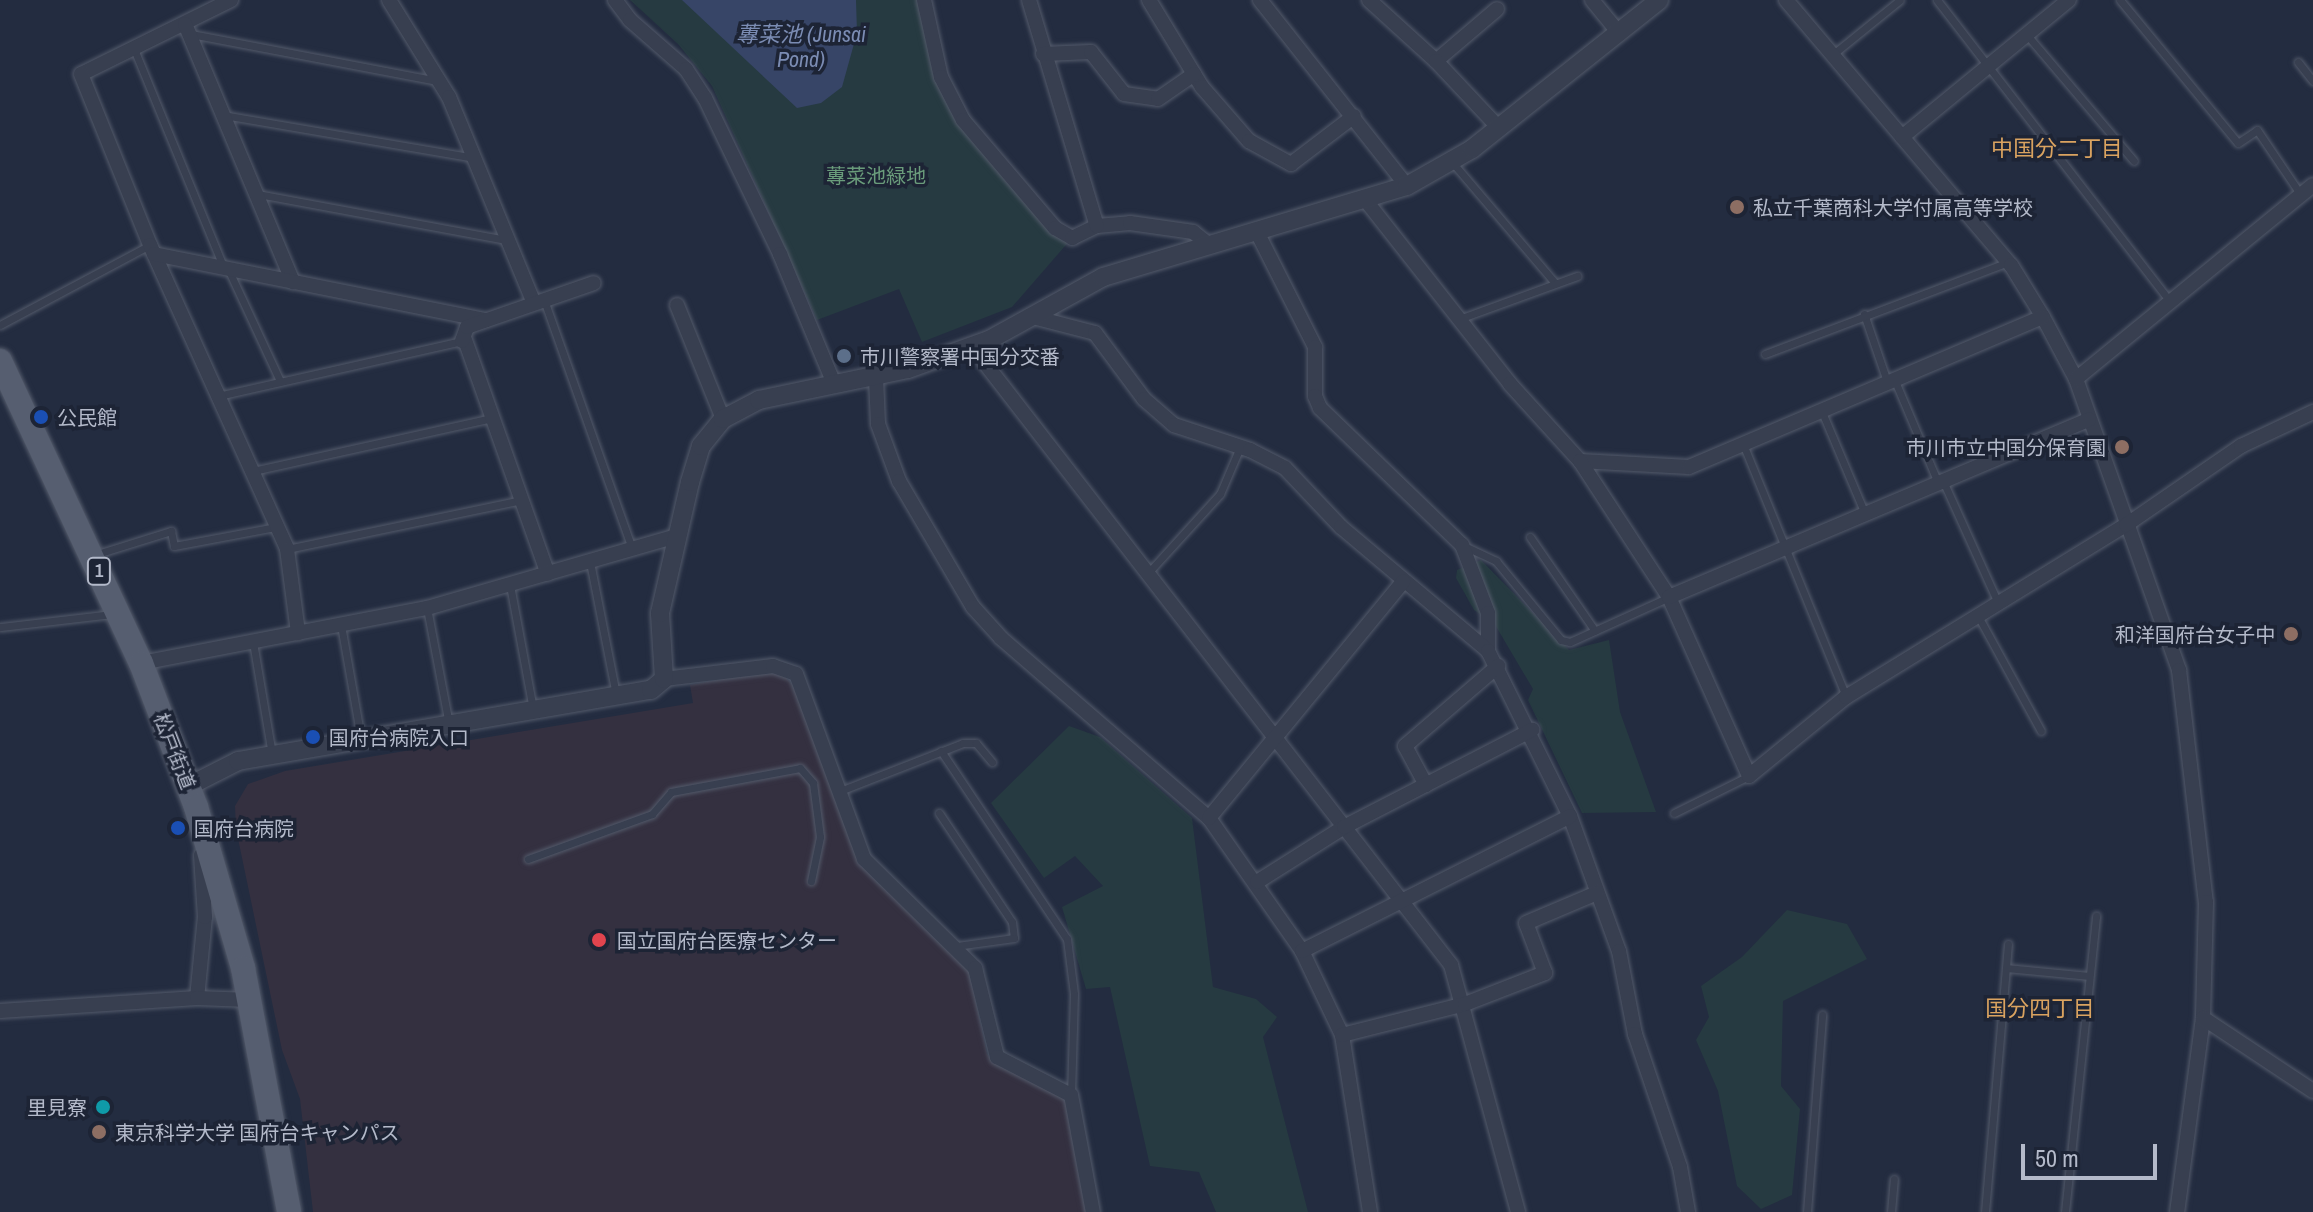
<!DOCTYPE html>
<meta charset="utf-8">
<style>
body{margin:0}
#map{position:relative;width:2313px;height:1212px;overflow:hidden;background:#232c40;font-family:"Archivo Narrow","Noto Sans JP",sans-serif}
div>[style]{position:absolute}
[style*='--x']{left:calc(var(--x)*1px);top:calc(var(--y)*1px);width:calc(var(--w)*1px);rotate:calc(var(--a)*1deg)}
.medical>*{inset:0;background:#343040}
.green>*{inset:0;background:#263a41}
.water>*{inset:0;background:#374567}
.roads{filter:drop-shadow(0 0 2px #535a6a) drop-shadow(0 0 2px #535a6a)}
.service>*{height:7px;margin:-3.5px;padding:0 3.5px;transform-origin:3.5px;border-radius:3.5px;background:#383f50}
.minor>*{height:14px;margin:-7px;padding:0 7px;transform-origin:7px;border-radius:7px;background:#383f50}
.tertiary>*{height:18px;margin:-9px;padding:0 9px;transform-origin:9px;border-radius:9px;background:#383f50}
.primary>*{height:24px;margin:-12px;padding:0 12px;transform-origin:12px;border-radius:12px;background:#565e70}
.dots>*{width:22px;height:22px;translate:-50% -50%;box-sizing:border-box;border:4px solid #1d2435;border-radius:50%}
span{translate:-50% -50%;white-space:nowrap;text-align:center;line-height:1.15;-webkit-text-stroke:7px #1d2435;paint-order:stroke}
.shield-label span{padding:2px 6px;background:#1d2435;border:2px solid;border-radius:6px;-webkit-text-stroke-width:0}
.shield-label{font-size:18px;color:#b4baca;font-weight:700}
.park-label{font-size:20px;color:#6a9c7b}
.poi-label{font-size:20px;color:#b4baca}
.left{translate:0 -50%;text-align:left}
.right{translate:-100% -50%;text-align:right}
.street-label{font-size:20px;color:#b4baca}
.water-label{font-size:22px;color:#7b8cb3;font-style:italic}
.neighbourhood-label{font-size:22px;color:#daa360}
.scale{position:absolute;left:2021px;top:1144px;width:136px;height:36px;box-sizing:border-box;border:4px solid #b4baca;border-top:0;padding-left:10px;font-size:24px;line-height:28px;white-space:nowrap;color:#b4baca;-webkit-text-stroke:6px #1d2435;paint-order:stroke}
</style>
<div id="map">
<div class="medical">
<i style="clip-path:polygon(766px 671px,783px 675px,794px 686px,859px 863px,969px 970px,987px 1054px,995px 1064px,1067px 1097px,1087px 1212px,313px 1212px,300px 1099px,282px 1050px,236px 829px,235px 806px,248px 784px,285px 771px,693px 703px,690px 685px)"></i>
</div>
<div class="green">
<i style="clip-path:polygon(630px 0,924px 0,941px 78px,1055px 228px,1072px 238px,1012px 307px,922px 342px,899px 289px,817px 320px,712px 86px,678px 44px)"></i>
<i style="clip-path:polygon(1481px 560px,1569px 650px,1609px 640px,1620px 712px,1656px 812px,1582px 813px,1528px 700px,1533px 689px,1494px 623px,1474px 610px,1456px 578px,1457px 570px)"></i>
<i style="clip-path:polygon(1069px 726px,1100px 737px,1192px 818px,1213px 987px,1256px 999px,1277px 1017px,1263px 1037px,1308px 1212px,1216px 1212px,1199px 1172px,1150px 1166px,1110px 987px,1086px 989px,1062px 907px,1103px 886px,1075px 856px,1044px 878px,991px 803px)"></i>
<i style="clip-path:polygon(1787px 910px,1847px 924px,1867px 959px,1783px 1001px,1781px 1086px,1800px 1109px,1792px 1195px,1761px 1209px,1737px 1186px,1718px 1091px,1696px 1040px,1709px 1017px,1701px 986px,1742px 957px)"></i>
</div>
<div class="water">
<i style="clip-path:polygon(682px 0,856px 0,857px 33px,842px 87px,821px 103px,797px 108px)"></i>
</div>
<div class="roads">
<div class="service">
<i style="--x:1937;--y:0;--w:381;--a:52.3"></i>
<i style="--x:2120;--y:0;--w:185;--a:50.5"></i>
<i style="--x:2238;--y:143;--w:23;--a:-34"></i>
<i style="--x:2257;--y:130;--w:78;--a:55.9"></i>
<i style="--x:191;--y:34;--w:251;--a:10.8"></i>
<i style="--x:2027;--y:35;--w:165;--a:49.7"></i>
<i style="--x:134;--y:49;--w:237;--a:67.7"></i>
<i style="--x:1832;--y:55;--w:87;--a:-39"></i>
<i style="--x:2298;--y:62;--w:24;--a:52"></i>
<i style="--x:223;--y:115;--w:255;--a:9.7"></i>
<i style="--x:1452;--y:162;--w:159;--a:49.6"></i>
<i style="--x:258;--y:194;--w:253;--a:10.5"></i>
<i style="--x:229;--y:271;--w:121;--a:65.1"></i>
<i style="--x:544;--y:300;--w:263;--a:70.5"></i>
<i style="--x:1864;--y:314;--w:74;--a:71.1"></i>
<i style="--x:1459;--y:319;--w:126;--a:-20"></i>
<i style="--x:0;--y:325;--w:170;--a:-28.1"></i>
<i style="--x:1765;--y:354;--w:260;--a:-20.7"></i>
<i style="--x:1895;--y:381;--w:111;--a:67.1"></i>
<i style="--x:218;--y:396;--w:250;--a:-12.7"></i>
<i style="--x:1822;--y:412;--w:111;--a:67.1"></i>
<i style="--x:1743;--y:444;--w:273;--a:67.8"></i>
<i style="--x:253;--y:471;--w:246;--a:-12.5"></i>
<i style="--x:1943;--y:481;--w:134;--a:65.7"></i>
<i style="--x:1530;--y:537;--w:114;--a:55.3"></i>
<i style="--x:1462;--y:545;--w:38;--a:25"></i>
<i style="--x:1496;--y:561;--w:102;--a:50.6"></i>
<i style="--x:1561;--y:640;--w:9;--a:13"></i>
<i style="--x:1570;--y:642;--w:109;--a:-24.4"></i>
<i style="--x:287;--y:549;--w:240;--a:-11.8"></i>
<i style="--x:94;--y:555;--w:81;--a:-17.3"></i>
<i style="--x:171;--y:531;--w:15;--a:79"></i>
<i style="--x:174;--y:546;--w:104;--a:-10.6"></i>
<i style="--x:590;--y:562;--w:135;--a:78.9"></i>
<i style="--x:1148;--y:573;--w:107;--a:-47.7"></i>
<i style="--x:1220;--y:494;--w:51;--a:-66.9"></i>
<i style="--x:510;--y:585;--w:126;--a:79.5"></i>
<i style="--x:427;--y:608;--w:118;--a:79.3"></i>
<i style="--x:1978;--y:616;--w:131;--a:61.3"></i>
<i style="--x:341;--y:625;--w:116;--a:80"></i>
<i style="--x:0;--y:627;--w:114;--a:-6.6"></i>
<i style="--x:253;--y:642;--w:114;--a:80.4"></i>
<i style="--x:941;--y:751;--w:226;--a:56.2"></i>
<i style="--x:1067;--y:939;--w:55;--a:82.7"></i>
<i style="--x:1074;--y:994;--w:99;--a:91.7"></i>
<i style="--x:840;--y:791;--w:132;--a:-21.3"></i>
<i style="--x:963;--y:743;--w:13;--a:0"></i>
<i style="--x:976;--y:743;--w:25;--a:50"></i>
<i style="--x:939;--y:813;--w:131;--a:56.2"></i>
<i style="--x:1012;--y:922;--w:16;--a:83"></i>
<i style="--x:1014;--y:938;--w:59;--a:172.1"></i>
<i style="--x:1674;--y:813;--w:84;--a:-26.3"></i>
<i style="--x:528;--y:859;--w:132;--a:-19.9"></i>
<i style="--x:652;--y:814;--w:29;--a:-49"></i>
<i style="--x:671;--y:792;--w:131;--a:-10.5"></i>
<i style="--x:800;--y:768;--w:20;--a:49"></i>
<i style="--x:813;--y:783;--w:54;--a:82.6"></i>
<i style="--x:820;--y:837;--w:45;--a:101.6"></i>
<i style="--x:2007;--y:968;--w:82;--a:5.6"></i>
<i style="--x:1807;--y:1212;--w:198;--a:-85.6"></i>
<i style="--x:1891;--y:1212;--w:33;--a:-85"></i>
<i style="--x:1985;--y:1212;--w:269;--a:-85.1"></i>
<i style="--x:2065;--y:1212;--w:298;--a:-84"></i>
</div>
<div class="minor">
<i style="--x:231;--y:0;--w:167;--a:153.7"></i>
<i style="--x:81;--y:74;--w:184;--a:68"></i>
<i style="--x:150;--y:245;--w:333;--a:65.7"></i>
<i style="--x:287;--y:549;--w:85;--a:82.5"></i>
<i style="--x:389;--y:0;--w:114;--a:58.3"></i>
<i style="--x:449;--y:97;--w:221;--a:67.6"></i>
<i style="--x:615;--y:0;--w:25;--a:53"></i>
<i style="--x:630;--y:20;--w:74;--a:41.2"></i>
<i style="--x:686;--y:69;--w:35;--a:57"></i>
<i style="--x:705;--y:98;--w:173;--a:64.3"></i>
<i style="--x:780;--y:254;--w:141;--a:67.4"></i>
<i style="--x:924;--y:0;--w:79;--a:77.6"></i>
<i style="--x:941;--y:77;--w:48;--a:62.9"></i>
<i style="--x:963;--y:120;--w:142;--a:49.6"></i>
<i style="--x:1055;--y:228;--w:20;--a:30"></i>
<i style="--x:1072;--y:238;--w:28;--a:-26"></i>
<i style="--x:1097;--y:226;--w:33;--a:-5"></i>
<i style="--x:1130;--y:223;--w:64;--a:8.1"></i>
<i style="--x:1193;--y:232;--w:23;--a:38"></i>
<i style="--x:1029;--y:0;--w:236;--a:73.3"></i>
<i style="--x:1149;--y:0;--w:102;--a:58.7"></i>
<i style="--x:1202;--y:87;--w:72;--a:49"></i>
<i style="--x:1249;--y:141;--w:48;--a:28.7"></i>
<i style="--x:1291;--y:164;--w:79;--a:-37.3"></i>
<i style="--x:1260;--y:0;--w:237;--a:51.7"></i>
<i style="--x:1369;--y:0;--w:91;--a:42.3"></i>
<i style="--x:1436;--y:61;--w:80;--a:-40.4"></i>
<i style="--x:1592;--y:0;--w:43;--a:50.7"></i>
<i style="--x:1786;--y:0;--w:348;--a:49.7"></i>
<i style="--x:2011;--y:265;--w:61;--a:58.4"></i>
<i style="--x:2043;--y:317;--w:70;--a:62"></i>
<i style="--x:2076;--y:379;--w:309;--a:70.5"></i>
<i style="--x:2179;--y:670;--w:234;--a:83.4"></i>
<i style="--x:2206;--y:902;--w:116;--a:91.5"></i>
<i style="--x:2203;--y:1018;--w:196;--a:97.6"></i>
<i style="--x:185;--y:24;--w:280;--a:67.3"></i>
<i style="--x:1043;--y:54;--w:48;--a:-2.4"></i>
<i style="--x:1091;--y:52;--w:53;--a:51.8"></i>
<i style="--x:1124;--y:94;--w:34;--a:8"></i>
<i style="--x:1158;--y:99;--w:44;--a:-34.8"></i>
<i style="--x:1436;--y:61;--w:92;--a:46.8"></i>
<i style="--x:1902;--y:137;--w:216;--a:-39.4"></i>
<i style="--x:1367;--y:202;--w:231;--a:51.8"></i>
<i style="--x:1510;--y:384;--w:104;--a:47.7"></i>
<i style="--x:1580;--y:461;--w:109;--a:3.2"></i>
<i style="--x:1689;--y:467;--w:384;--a:-23"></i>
<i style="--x:1258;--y:234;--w:127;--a:63.2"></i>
<i style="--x:1315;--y:347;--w:49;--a:90"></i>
<i style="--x:1315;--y:396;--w:13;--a:67"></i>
<i style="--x:1320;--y:408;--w:197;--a:44"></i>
<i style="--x:1462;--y:545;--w:73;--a:69.1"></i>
<i style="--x:1488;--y:613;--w:38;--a:90"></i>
<i style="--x:154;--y:254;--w:338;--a:11.3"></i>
<i style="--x:677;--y:305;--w:123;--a:68"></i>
<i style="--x:1029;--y:316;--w:68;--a:14.4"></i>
<i style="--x:1095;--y:333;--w:82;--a:53.4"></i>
<i style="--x:1144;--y:399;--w:40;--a:41"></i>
<i style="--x:1174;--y:425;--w:80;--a:18.2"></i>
<i style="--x:1250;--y:450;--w:39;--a:27"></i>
<i style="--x:1285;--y:468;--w:81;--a:46.5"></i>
<i style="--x:1341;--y:527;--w:192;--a:40.1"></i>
<i style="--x:1488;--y:651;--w:184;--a:63.6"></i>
<i style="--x:1570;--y:816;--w:144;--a:70.1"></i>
<i style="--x:1619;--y:951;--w:85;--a:79.1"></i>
<i style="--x:1635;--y:1034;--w:140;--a:71.3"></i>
<i style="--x:1680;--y:1167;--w:46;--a:79.9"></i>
<i style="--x:465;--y:340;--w:248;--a:70.5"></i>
<i style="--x:462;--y:341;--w:15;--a:-70"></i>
<i style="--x:467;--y:327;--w:134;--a:-19.1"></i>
<i style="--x:984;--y:362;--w:763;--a:52.24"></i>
<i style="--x:1451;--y:965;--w:256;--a:74.8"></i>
<i style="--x:876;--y:378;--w:46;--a:87.5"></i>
<i style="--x:878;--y:424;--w:61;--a:69.8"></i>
<i style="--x:899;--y:481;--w:146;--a:59.6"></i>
<i style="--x:973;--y:607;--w:42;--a:47.9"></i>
<i style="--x:1001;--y:638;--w:275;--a:40.9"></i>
<i style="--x:1209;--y:818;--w:162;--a:55"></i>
<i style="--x:1302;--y:951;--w:93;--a:64.5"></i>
<i style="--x:1342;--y:1035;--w:179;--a:81"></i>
<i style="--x:2076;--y:379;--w:306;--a:-39.3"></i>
<i style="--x:1580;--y:461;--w:163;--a:56.8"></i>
<i style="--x:1669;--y:597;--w:196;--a:65.9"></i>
<i style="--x:1749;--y:776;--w:125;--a:-39.2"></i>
<i style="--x:1846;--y:697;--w:329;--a:-31.6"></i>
<i style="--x:2126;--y:525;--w:140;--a:-34.5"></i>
<i style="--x:2241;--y:446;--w:80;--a:-25.3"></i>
<i style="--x:1669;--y:597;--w:456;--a:-22.9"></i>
<i style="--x:141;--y:663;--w:291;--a:-10.9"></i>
<i style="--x:427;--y:608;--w:260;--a:-16.1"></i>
<i style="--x:664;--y:679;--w:110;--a:-6.8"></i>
<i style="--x:773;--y:666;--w:24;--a:19"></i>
<i style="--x:796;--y:674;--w:197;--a:69.8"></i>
<i style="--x:864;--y:859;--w:156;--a:44.5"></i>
<i style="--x:975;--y:968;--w:92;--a:76.1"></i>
<i style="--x:997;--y:1057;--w:83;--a:27.2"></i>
<i style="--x:1071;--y:1095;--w:119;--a:79.4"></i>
<i style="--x:1426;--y:785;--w:44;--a:-118.3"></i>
<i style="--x:1405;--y:746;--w:123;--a:-40.7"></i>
<i style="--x:1209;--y:818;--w:306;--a:-50.6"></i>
<i style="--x:1257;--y:882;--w:103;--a:-32.3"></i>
<i style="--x:1344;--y:827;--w:212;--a:-27.3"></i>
<i style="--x:1302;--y:951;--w:300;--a:-26.7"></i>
<i style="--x:197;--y:998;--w:81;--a:-84.4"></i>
<i style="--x:205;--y:917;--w:62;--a:-93.7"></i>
<i style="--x:0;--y:1011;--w:197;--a:-3.8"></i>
<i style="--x:197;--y:998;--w:53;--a:2.2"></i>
<i style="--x:2203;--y:1018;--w:132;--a:33.6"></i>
<i style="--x:1342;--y:1035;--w:127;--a:-14.1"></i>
<i style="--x:1465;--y:1004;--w:86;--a:-21.2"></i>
<i style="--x:1545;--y:973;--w:53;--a:-110.8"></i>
<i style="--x:1526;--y:923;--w:77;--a:-22.9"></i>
</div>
<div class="tertiary">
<i style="--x:189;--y:786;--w:55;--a:-27"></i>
<i style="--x:238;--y:761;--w:419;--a:-9.8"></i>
<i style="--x:651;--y:690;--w:17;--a:-40"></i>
<i style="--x:664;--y:679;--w:66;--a:-93.5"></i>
<i style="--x:660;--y:613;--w:134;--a:-77.1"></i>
<i style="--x:690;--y:482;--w:38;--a:-73"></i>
<i style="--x:701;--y:446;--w:35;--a:-51"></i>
<i style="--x:723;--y:419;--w:41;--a:-27.8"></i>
<i style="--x:759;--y:400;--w:152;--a:-11.8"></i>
<i style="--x:908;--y:369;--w:86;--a:-19.7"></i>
<i style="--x:989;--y:340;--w:130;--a:-28.9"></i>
<i style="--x:1103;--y:277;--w:317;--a:-16.7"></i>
<i style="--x:1407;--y:186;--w:75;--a:-29.6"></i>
<i style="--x:1472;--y:149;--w:239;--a:-38.5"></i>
</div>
<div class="primary">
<i style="--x:0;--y:361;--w:333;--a:65"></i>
<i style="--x:141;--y:663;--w:154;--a:69.1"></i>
<i style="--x:196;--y:807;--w:168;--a:73.7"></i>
<i style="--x:243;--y:968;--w:248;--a:79.3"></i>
</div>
</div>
<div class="dots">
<i style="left:1737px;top:207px;background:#8d6e63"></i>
<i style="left:844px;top:356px;background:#5c6f8a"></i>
<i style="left:41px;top:417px;background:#1a4fb4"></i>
<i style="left:2122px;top:447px;background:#8d6e63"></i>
<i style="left:2291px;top:634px;background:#8d6e63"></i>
<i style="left:313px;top:737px;background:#1a4fb4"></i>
<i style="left:178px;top:828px;background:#1a4fb4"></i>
<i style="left:599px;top:940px;background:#e0444e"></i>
<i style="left:103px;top:1107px;background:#0f9aa8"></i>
<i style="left:99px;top:1132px;background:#8d6e63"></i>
</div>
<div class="shield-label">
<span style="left:99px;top:571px">1</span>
</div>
<div class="park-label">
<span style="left:876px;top:175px">蓴菜池緑地</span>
</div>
<div class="poi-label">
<span class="left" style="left:1753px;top:207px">私立千葉商科大学付属高等学校</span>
<span class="left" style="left:860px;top:356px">市川警察署中国分交番</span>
<span class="left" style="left:57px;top:417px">公民館</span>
<span class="right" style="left:2106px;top:447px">市川市立中国分保育園</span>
<span class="right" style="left:2275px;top:634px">和洋国府台女子中</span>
<span class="left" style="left:329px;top:737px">国府台病院入口</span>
<span class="left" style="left:194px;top:828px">国府台病院</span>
<span class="left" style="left:617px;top:940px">国立国府台医療センター</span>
<span class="right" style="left:87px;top:1107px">里見寮</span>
<span class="left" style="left:115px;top:1132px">東京科学大学 国府台キャンパス</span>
</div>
<div class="street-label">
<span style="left:175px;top:751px;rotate:69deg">松戸街道</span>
</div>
<div class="water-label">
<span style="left:801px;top:47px">蓴菜池 (Junsai<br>Pond)</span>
</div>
<div class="neighbourhood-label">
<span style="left:2057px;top:149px">中国分二丁目</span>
<span style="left:2040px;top:1009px">国分四丁目</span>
</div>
<div class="scale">50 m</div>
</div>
